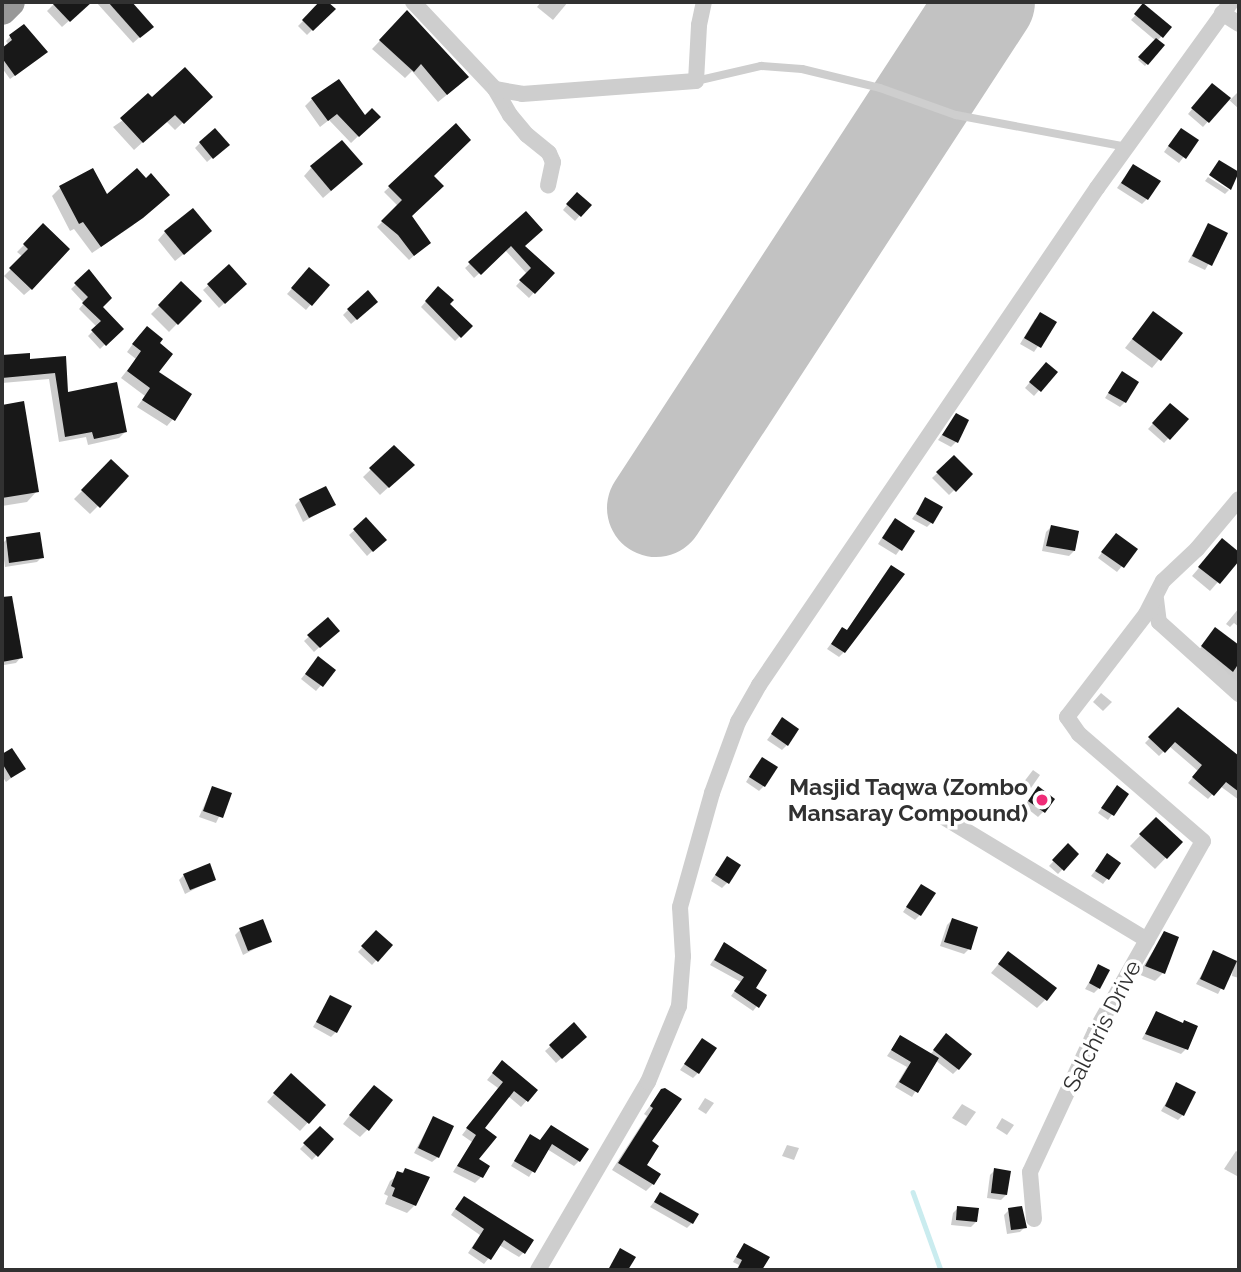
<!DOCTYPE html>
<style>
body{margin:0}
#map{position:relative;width:1241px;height:1272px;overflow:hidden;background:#fff;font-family:Raleway,sans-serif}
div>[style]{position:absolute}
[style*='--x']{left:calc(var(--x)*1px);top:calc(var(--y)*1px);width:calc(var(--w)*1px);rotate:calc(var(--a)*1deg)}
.shadow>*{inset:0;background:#0003}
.stream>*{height:4.5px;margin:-2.25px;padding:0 2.25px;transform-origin:2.25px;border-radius:2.25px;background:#caecef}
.runway>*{height:98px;margin:-49px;padding:0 49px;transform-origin:49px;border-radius:49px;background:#c2c2c2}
.building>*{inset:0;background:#181818}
.lane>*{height:8px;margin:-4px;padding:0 4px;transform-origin:4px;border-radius:4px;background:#cecece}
.street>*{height:16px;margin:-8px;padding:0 8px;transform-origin:8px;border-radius:8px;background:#cecece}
.highway>*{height:30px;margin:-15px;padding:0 15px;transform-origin:15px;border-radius:15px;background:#989898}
.dots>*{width:19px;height:19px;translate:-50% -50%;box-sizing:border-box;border:4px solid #fff;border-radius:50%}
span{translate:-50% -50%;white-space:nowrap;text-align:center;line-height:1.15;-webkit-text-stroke:7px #fff;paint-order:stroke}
.poi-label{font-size:23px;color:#313131;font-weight:700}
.right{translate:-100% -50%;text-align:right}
.street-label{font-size:23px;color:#313131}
.frame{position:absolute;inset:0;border:4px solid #313131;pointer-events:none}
</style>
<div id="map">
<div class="shadow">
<i style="clip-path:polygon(56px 2px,90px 2px,62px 27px,47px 11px)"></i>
<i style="clip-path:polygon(96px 2px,129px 2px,151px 27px,133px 43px)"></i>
<i style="clip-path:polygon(322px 2px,333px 9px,307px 35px,298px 26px)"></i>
<i style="clip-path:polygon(541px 2px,568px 2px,553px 20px,537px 7px)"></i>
<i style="clip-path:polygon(1139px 11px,1162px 36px,1157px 41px,1163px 46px,1145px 66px,1138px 60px,1156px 41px,1131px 20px)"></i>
<i style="clip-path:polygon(399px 21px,459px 85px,438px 102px,412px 71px,405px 78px,372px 49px)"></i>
<i style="clip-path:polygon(10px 37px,41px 57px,10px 79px,2px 68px,2px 50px,9px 45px,6px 41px)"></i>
<i style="clip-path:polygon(1212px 85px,1230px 100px,1239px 91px,1239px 109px,1228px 99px,1203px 127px,1188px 114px)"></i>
<i style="clip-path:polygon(210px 97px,175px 130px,166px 121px,134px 150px,113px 127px,152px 100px)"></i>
<i style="clip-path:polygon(312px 99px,364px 117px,378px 117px,351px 143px,329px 120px,320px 127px,305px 106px)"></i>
<i style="clip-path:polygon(455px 126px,410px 216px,424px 247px,409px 260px,377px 227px,398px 206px,384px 192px)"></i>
<i style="clip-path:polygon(1176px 135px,1196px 141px,1179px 163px,1164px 152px)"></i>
<i style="clip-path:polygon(200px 143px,222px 149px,207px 162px,195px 148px)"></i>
<i style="clip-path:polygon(311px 168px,353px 172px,323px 198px,304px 176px)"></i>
<i style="clip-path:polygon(92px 171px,106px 197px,160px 202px,132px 226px,92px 253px,74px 229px,70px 231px,52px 196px,60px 188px)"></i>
<i style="clip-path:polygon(1129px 171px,1147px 199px,1142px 204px,1117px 188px)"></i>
<i style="clip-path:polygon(1208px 177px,1229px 190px,1225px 194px,1205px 181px)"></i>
<i style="clip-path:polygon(572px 199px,589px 205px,575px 221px,563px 210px)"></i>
<i style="clip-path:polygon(526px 214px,523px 247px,552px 273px,529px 298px,516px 286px,527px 274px,505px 250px,474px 278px,465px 268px)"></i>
<i style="clip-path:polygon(1208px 225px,1226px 234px,1205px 270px,1188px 262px)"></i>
<i style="clip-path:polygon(43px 226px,31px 289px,24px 295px,4px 276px,23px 257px,17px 252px)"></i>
<i style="clip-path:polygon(165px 232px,202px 239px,175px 261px,158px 240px)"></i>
<i style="clip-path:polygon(229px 267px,245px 284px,219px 308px,203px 290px)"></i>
<i style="clip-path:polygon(89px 272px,100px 307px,121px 329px,100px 349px,88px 336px,97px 327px,79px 309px,84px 303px,71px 289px)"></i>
<i style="clip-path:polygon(304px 275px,327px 285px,306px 310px,287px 294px)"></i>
<i style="clip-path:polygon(181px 284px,199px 301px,169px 332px,151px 314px)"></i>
<i style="clip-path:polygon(438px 288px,448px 305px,470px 326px,455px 341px,421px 307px)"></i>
<i style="clip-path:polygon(371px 307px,351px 324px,343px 315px,348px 310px)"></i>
<i style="clip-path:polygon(1035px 319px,1054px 323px,1034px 352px,1020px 344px)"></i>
<i style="clip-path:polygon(1146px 321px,1180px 334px,1152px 368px,1125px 348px)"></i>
<i style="clip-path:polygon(140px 334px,157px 344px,156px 373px,173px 419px,167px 426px,137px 407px,145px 396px,121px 378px,136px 359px,127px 352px)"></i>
<i style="clip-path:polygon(28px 355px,28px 361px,65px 358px,67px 394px,125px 432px,119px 438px,88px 445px,86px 437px,59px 442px,49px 379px,2px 383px,2px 356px)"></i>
<i style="clip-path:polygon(1041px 369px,1055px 372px,1034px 396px,1025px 388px)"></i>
<i style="clip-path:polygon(1117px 379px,1125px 402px,1120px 407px,1105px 398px)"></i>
<i style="clip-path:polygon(22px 403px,37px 491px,27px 502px,2px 506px,2px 407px)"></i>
<i style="clip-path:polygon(1170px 405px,1186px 419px,1164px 443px,1148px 429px)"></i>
<i style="clip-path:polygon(952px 421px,956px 442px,951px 447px,938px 440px)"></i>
<i style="clip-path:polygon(394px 447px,404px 473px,380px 495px,363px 477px)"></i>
<i style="clip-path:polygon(954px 457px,971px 474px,949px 495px,932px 478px)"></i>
<i style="clip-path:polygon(111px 462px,127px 477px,90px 514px,74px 499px)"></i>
<i style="clip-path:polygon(926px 499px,932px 522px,927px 527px,912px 519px)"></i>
<i style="clip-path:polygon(300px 500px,333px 505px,303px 522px,295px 505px)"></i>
<i style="clip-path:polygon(366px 520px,384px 540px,367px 556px,349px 535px)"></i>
<i style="clip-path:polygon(890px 525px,913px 531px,896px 555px,878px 544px)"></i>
<i style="clip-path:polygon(1051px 527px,1074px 551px,1069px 556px,1042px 551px,1046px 532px)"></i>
<i style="clip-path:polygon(7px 539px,42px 557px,37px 562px,5px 567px,2px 544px)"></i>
<i style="clip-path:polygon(1111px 540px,1136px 549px,1117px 572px,1098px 558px)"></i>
<i style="clip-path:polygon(1222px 541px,1239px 558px,1210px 591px,1192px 576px)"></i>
<i style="clip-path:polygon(886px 572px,844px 652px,839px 657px,827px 649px,842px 629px,846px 632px)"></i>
<i style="clip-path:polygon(11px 598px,21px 657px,16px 663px,4px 665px,2px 599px)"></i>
<i style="clip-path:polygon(1239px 608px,1239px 627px,1234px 623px,1230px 627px,1226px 624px)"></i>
<i style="clip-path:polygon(327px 620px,337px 631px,314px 652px,304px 641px)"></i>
<i style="clip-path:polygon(1215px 630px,1239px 647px,1239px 695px,1195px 655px)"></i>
<i style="clip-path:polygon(314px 663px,334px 670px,316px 691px,301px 679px)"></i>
<i style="clip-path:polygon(1101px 693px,1112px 702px,1103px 711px,1093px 702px)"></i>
<i style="clip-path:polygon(1178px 709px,1239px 759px,1239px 800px,1220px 786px,1208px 799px,1188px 783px,1198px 771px,1169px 746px,1159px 756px,1145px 743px)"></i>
<i style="clip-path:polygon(782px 720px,787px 745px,782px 750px,767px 740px)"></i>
<i style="clip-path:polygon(11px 750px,23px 769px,6px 782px,2px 776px,2px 756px)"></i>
<i style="clip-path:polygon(757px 764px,764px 786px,759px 791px,746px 782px)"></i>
<i style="clip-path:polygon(1033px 770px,1040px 775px,1031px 788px,1023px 783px)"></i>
<i style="clip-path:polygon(1117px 787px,1127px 794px,1108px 820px,1098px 813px)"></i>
<i style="clip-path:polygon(212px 788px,230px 794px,216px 823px,199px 817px)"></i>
<i style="clip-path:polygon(1034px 793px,1043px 812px,1038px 817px,1024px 806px)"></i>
<i style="clip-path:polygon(1156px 819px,1181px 842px,1155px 869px,1130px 846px)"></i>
<i style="clip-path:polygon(1068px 846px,1077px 854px,1058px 874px,1049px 866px)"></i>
<i style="clip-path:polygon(1107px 855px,1119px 863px,1103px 884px,1091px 876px)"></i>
<i style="clip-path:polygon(722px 864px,727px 883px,722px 888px,711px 881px)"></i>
<i style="clip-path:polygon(184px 875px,214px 879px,185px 894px,179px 880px)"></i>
<i style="clip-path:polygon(921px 886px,920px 915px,915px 920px,903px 912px)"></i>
<i style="clip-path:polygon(952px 920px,969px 949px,964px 954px,940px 946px,947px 925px)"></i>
<i style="clip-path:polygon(240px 930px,270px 941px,243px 955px,235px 935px)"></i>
<i style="clip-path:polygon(376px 933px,390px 945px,372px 965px,358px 952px)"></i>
<i style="clip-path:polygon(1165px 933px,1163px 973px,1155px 981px,1138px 974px)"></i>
<i style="clip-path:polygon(724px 944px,754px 988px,757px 1006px,753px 1011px,731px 996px,741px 982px,710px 965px)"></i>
<i style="clip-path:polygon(1239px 951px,1239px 978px,1232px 976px,1233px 966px,1218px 994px,1196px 984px,1214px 953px,1236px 963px)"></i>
<i style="clip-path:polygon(1008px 953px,1045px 1000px,1037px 1008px,991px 973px)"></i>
<i style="clip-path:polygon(1099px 966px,1099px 988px,1094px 993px,1085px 989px)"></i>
<i style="clip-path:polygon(331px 997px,336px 1032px,331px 1037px,313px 1027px)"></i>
<i style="clip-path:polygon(1156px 1013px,1186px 1049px,1181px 1054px,1142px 1039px)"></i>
<i style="clip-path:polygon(574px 1025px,585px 1037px,556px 1063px,545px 1051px)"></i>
<i style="clip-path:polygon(900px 1037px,930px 1055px,941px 1041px,958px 1069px,953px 1074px,935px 1060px,912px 1097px,895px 1087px,907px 1067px,887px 1056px)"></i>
<i style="clip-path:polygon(702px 1040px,698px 1073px,693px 1078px,680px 1070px)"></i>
<i style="clip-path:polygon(496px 1069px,536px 1090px,521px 1107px,508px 1096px,483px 1128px,476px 1160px,481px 1177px,475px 1183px,453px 1172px,472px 1142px,462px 1135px,498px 1088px,487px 1080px)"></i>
<i style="clip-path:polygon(283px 1084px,324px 1105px,300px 1131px,267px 1102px)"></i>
<i style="clip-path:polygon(1177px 1084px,1183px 1115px,1178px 1120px,1161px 1111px)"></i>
<i style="clip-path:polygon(661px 1091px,644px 1165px,653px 1184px,646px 1191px,612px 1170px,647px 1116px,644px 1114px)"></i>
<i style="clip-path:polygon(366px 1095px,368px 1129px,360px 1137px,343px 1124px)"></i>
<i style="clip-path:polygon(705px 1098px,714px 1103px,706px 1114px,698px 1109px)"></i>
<i style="clip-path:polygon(962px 1104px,976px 1112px,966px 1126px,952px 1118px)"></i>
<i style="clip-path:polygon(433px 1118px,438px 1157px,432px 1162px,414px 1153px)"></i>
<i style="clip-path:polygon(1002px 1118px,1014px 1125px,1007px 1135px,996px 1128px)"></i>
<i style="clip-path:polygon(551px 1127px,579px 1161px,574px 1166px,547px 1149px,529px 1177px,511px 1166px,530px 1136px,539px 1142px)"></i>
<i style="clip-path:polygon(320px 1128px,332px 1139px,312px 1160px,300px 1149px)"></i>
<i style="clip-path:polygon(787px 1145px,799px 1148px,794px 1160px,782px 1156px)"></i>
<i style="clip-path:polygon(1236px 1151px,1239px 1153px,1237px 1176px,1224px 1169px)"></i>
<i style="clip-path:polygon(405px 1170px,415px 1205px,407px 1213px,385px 1204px,388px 1196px,384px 1194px,390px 1181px)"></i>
<i style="clip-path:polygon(995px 1170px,1006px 1195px,1001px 1200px,987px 1198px,990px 1175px)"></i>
<i style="clip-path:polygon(660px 1194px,692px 1223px,687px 1228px,650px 1207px)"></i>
<i style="clip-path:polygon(459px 1203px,524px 1252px,519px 1257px,499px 1245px,484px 1264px,468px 1253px,480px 1235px,451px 1215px)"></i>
<i style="clip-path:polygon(958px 1208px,976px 1222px,971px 1227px,951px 1225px,953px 1213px)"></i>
<i style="clip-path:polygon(1009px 1210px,1025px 1227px,1020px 1232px,1007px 1234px,1004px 1215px)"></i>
<i style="clip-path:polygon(740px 1250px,767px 1258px,760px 1270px,736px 1270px,739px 1265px,733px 1262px)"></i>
</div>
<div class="stream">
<i style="--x:913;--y:1192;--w:83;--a:70.3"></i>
</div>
<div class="runway">
<i style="--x:656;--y:508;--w:604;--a:-56.89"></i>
</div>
<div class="building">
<i style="clip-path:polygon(51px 2px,92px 2px,70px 22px)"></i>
<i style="clip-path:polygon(108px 2px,132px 2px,154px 27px,140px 38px)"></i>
<i style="clip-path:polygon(319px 2px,328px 2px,336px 9px,313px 31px,302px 20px)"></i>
<i style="clip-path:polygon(1143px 3px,1172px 27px,1163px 38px,1134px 14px)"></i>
<i style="clip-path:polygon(407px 10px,469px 77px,447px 95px,421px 64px,414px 72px,379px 40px)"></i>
<i style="clip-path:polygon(24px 24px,48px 52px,15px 76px,2px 58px,2px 48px,12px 40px,9px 35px)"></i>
<i style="clip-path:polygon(1156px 38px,1165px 45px,1148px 65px,1138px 57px)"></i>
<i style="clip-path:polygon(185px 67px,213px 97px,184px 124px,175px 115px,143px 143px,120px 118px,148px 93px,152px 97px)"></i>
<i style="clip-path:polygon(339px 79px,365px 115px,372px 108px,381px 117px,359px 137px,337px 114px,328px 121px,311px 98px)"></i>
<i style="clip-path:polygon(1212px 83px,1231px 98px,1209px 123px,1191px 108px)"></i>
<i style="clip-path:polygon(456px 123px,471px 140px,434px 176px,444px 186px,412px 216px,431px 243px,414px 256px,398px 235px,381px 221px,402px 200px,388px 186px)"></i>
<i style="clip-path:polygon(215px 128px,230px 145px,213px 159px,199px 142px)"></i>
<i style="clip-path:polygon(1181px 128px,1199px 140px,1186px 159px,1168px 146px)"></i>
<i style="clip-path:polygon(342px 140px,363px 164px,331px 191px,310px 166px)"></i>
<i style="clip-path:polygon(1219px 160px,1239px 172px,1231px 190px,1209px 175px)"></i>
<i style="clip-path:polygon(1133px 164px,1161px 181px,1148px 200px,1121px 183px)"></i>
<i style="clip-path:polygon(93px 168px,107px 194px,137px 168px,146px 178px,151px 173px,170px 195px,143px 218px,101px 247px,83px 222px,79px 224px,59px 186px)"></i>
<i style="clip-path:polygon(577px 192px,592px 205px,581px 217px,566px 204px)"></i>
<i style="clip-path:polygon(193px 208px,212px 231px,184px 255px,164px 231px)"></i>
<i style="clip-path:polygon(526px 211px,543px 230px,525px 246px,555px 273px,535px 294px,519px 280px,531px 268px,511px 246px,481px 275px,468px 262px)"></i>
<i style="clip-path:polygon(43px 223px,70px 249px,32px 290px,9px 268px,28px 249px,23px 244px)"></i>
<i style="clip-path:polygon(1208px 223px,1228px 233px,1212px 266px,1192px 256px)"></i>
<i style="clip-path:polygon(229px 264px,247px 284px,225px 304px,207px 284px)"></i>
<i style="clip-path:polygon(309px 267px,330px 285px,312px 306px,291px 288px)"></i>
<i style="clip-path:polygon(89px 269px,112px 298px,103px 307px,124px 329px,106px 346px,91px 330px,101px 321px,82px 303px,88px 297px,74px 283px)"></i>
<i style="clip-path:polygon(181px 281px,202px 301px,178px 325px,158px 305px)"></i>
<i style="clip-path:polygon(438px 286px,454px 300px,450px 304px,473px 326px,461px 338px,425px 301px)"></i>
<i style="clip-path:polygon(368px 290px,378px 302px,357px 320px,347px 309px)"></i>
<i style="clip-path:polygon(1153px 311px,1183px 333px,1161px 361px,1132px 339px)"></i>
<i style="clip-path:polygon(1040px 312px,1057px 322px,1041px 348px,1024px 338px)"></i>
<i style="clip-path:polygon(147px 326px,163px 339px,160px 343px,173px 354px,159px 372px,192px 394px,175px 421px,142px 400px,150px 388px,127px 371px,141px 351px,132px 344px)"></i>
<i style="clip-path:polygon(30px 353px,30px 359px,66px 356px,68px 392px,117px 382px,127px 432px,94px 439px,92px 432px,65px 437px,55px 373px,2px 378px,2px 355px)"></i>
<i style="clip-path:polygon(1046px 362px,1058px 372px,1041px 392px,1029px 382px)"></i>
<i style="clip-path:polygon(1122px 371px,1139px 382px,1126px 403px,1108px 393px)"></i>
<i style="clip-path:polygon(24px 401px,39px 492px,2px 498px,2px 405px)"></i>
<i style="clip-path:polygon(1170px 403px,1189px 419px,1170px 440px,1152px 423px)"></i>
<i style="clip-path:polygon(956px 413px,969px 420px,958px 443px,942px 435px)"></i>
<i style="clip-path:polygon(394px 445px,415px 465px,389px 488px,369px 468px)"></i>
<i style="clip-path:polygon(954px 455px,973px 474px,956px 492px,936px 472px)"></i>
<i style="clip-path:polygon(111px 459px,129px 476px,100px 508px,81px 490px)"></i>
<i style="clip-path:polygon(326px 486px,336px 505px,309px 518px,299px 499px)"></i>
<i style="clip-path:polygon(925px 497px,943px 507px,933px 524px,916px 514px)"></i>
<i style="clip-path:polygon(366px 517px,387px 540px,373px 552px,353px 529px)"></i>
<i style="clip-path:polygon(895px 518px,915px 531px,902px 551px,882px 538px)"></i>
<i style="clip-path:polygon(1051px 525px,1079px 531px,1075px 551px,1046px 546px)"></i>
<i style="clip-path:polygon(40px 532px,44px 558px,9px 563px,6px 537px)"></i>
<i style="clip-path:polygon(1116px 533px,1138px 549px,1124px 568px,1101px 552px)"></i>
<i style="clip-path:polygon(1222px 538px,1239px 552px,1239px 561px,1220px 584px,1198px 567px)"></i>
<i style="clip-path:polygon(891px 565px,905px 574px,845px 653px,831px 644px,842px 627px,847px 630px)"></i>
<i style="clip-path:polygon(12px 596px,23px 658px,2px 662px,2px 597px)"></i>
<i style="clip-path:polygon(328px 617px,340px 631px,320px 648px,307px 635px)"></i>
<i style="clip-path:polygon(1215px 627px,1239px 645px,1239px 663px,1233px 672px,1201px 646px)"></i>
<i style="clip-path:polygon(318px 656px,336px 670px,323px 687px,305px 674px)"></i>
<i style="clip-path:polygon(1178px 707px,1239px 756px,1239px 792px,1226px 782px,1214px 796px,1192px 777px,1202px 765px,1175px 742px,1165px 753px,1148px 737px)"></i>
<i style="clip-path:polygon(782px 717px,799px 729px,788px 746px,771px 734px)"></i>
<i style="clip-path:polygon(12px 748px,26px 769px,11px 778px,2px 763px,2px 754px)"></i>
<i style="clip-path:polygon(762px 757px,778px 767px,765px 787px,749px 777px)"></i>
<i style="clip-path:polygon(1117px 785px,1129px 794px,1114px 816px,1101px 808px)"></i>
<i style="clip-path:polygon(212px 786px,232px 793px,223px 818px,203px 811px)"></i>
<i style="clip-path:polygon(1038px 786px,1055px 799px,1045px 813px,1028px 801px)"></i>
<i style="clip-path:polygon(1156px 817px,1183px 842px,1167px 859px,1139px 834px)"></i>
<i style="clip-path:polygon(1068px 843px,1079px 854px,1064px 871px,1052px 860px)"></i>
<i style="clip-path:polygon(1107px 853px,1121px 863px,1109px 880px,1095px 871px)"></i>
<i style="clip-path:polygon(727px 856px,741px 865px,729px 884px,715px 875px)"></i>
<i style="clip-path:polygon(210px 863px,216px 880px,190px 890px,183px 874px)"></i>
<i style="clip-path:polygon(921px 884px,936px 893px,921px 916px,906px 907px)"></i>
<i style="clip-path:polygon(952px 918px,978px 927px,971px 950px,944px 942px)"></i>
<i style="clip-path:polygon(263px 919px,272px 942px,248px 951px,239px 928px)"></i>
<i style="clip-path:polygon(376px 930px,393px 945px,378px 962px,361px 946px)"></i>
<i style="clip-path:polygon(1164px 931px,1179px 937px,1165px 974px,1145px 966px)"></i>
<i style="clip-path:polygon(724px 942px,767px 970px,756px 988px,767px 995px,759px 1008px,734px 991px,744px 977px,714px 960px)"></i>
<i style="clip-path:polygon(1213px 950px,1237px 961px,1224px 990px,1200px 979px)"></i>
<i style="clip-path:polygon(1008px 951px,1057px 988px,1047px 1001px,998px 964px)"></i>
<i style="clip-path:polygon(1098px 964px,1110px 970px,1100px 989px,1089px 983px)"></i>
<i style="clip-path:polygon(330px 995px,352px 1006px,337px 1033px,316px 1022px)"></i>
<i style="clip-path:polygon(1156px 1011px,1183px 1023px,1184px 1020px,1198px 1026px,1188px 1050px,1145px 1034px)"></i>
<i style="clip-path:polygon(574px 1022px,587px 1037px,562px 1059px,549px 1045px)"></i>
<i style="clip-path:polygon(946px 1033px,972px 1054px,959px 1070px,933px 1050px)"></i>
<i style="clip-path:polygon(900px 1035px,939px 1058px,918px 1093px,899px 1082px,911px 1062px,891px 1050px)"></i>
<i style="clip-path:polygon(702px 1038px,717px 1048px,699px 1074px,684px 1064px)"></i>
<i style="clip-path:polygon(502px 1060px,538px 1090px,528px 1102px,514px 1091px,485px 1128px,497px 1137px,479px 1159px,490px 1166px,483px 1178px,457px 1166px,476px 1135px,466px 1128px,503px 1082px,492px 1073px)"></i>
<i style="clip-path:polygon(291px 1073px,326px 1105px,309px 1124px,273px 1093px)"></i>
<i style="clip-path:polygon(1176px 1082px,1196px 1092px,1184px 1116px,1165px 1106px)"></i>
<i style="clip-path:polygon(374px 1085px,393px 1100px,369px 1131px,349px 1115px)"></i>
<i style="clip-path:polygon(665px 1088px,682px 1099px,652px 1141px,659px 1146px,647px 1165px,661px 1174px,654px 1185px,618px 1163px,653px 1108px,650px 1106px,661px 1089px)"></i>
<i style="clip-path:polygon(433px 1116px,454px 1126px,439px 1158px,418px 1148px)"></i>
<i style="clip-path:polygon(551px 1125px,589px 1149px,580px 1162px,552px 1144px,535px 1173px,514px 1161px,530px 1134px,540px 1140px)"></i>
<i style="clip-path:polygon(320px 1126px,334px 1139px,318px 1157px,303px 1143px)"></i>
<i style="clip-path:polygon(405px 1168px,430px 1177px,416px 1206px,392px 1196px,395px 1188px,391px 1186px,397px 1171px,403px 1173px)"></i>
<i style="clip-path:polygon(994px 1168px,1011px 1171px,1007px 1195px,991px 1193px)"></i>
<i style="clip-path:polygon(660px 1192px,699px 1214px,693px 1224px,654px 1202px)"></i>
<i style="clip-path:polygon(464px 1196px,534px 1240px,525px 1254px,504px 1240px,491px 1260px,472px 1248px,484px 1229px,455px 1209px)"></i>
<i style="clip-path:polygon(957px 1206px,979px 1208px,977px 1222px,956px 1220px)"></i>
<i style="clip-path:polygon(1022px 1206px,1027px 1228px,1011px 1230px,1008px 1208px)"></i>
<i style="clip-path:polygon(744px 1243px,770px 1257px,762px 1270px,737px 1270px,742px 1260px,736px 1257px)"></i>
<i style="clip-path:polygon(620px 1248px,636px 1257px,628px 1270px,608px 1270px)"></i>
</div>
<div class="lane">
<i style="--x:696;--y:81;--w:67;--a:-13"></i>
<i style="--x:761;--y:66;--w:41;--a:4.2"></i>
<i style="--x:802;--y:69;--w:80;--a:13.7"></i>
<i style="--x:880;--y:88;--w:81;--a:19.6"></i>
<i style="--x:956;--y:115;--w:174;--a:10.6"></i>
</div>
<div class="street">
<i style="--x:413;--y:2;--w:120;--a:46.7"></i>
<i style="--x:495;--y:89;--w:30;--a:60"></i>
<i style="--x:510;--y:115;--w:26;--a:50"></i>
<i style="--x:527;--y:135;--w:28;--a:39"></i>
<i style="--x:549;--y:153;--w:10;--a:66"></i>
<i style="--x:553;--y:162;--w:24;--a:102"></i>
<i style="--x:1222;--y:13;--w:20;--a:33"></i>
<i style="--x:495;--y:89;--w:27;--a:10"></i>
<i style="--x:522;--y:94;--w:174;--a:-4.3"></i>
<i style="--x:696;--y:81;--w:56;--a:-86.9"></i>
<i style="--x:699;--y:25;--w:24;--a:-78"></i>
<i style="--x:1156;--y:599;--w:23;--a:83"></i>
<i style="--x:1159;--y:622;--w:108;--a:42"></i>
<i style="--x:940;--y:815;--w:242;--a:31.1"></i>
<i style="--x:1034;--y:1219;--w:47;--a:-94.9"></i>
<i style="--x:1030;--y:1172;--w:154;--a:-65.1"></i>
<i style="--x:1095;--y:1032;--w:219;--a:-60.5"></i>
<i style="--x:1203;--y:841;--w:164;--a:-139.2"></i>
<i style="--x:1079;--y:734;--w:21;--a:-125"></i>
<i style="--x:1067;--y:717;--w:130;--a:-52.5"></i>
<i style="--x:1146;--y:614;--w:37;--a:-63"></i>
<i style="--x:1163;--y:581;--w:47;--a:-43.3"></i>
<i style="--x:1197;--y:549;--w:65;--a:-50"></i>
<i style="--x:538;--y:1270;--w:218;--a:-59.7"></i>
<i style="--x:648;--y:1082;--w:82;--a:-67.8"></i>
<i style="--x:679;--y:1006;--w:50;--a:-85.4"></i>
<i style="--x:683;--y:956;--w:49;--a:-93.5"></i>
<i style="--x:680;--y:907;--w:118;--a:-74.3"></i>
<i style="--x:712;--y:793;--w:76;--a:-69.9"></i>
<i style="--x:738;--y:722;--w:43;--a:-60.4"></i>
<i style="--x:759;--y:685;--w:601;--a:-55.78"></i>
<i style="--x:1097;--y:188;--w:229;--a:-54.2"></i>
</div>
<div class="highway">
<i style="--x:2;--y:10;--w:11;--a:-45"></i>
</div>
<div class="dots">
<i style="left:1042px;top:800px;background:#ef2c77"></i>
</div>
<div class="poi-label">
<span class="right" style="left:1028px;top:800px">Masjid Taqwa (Zombo<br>Mansaray Compound)</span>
</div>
<div class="street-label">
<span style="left:1102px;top:1026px;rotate:-63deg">Salchris Drive</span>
</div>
<div class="frame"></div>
</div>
